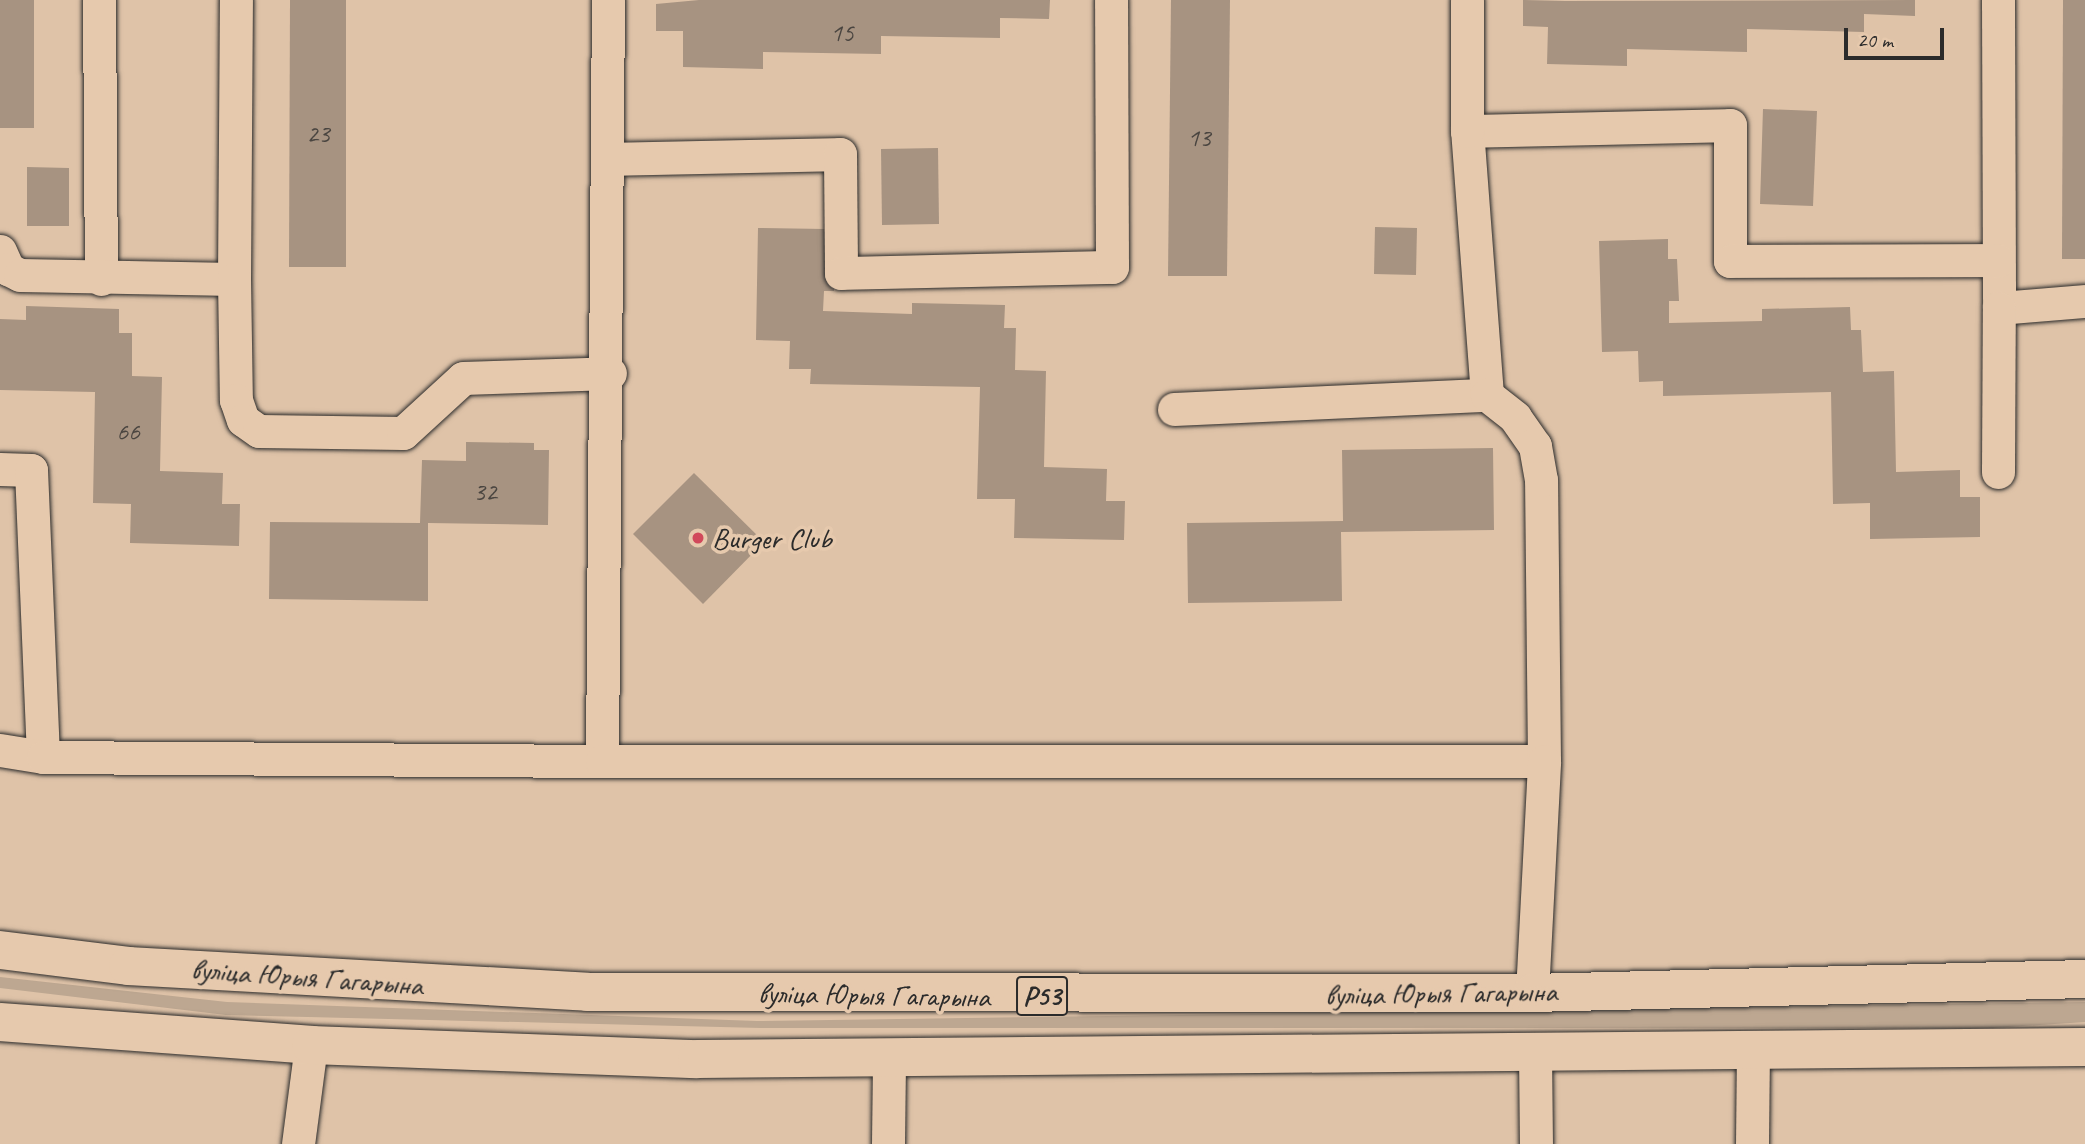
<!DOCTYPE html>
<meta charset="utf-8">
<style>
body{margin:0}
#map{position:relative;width:2085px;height:1144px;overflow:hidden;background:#dfc3a8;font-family:Caveat,sans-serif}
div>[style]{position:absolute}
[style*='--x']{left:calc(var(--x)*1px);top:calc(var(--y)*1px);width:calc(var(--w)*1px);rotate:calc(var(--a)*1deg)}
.green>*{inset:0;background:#bda791}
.building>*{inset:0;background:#a79381}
.roads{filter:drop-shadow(0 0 2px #2b2b2b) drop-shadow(0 0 2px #2b2b2b)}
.minor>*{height:33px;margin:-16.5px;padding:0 16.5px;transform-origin:16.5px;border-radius:16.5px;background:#e6c9ad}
.major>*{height:38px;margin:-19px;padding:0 19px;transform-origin:19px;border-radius:19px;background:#e6c9ad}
.dots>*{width:19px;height:19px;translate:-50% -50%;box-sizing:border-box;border:4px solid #e6c9ad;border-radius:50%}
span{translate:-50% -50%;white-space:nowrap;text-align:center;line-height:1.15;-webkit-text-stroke:7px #e6c9ad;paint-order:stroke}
.number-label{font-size:26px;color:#4a4540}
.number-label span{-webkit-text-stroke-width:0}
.shield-label span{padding:2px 5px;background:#e6c9ad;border:2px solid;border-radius:5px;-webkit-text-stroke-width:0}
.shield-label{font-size:28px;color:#2b2b2b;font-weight:700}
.poi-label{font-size:30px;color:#2b2b2b}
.left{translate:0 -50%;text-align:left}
.street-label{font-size:30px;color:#2b2b2b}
.scale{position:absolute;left:1844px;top:28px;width:100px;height:32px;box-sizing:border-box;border:4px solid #2b2b2b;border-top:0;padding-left:9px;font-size:21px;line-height:24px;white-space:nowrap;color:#2b2b2b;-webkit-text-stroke:5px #e6c9ad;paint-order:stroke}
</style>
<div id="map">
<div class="green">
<i style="clip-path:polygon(0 977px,227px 1002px,757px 1021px,2085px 1002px,2085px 1022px,1992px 1028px,761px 1028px,226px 1015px,0 988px)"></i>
</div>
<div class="building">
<i style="clip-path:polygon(0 0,34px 0,34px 128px,0 128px)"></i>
<i style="clip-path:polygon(290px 0,346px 0,346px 267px,289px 267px)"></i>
<i style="clip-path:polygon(699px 0,1050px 0,1049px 19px,1000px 18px,1000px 38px,881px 36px,881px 54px,763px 52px,763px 69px,683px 67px,683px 31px,656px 31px,656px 4px)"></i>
<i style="clip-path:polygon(1171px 0,1230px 0,1227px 276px,1168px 276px)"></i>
<i style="clip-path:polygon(1523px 0,1565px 1px,1915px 0,1915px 16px,1864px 14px,1864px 32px,1747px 29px,1747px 52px,1627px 49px,1627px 66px,1547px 64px,1548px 27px,1523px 26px)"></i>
<i style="clip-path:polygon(2063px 0,2085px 0,2085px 259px,2062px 259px)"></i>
<i style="clip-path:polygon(1763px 109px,1817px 111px,1813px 206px,1760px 204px)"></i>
<i style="clip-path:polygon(938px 148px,939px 224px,882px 225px,881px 149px)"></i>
<i style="clip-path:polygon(27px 167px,69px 168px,69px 226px,27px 226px)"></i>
<i style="clip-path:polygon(1375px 227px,1417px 228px,1416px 275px,1374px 274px)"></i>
<i style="clip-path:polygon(758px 228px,825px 229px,835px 248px,834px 291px,824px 291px,823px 311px,912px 314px,912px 303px,1005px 305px,1004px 328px,1016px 328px,1015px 370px,1046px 371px,1044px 467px,1107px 469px,1106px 501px,1125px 501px,1124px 540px,1014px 538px,1015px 499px,977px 499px,980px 387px,810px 384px,811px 369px,789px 369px,790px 341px,756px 340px)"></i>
<i style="clip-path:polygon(1668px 239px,1668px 259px,1677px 259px,1679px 301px,1669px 301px,1669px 323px,1762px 321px,1762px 309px,1850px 307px,1851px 330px,1861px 330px,1863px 372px,1894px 371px,1896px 472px,1960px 470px,1960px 497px,1980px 497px,1980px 537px,1870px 539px,1870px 503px,1833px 504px,1831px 392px,1663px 396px,1663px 381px,1639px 382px,1638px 351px,1602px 352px,1599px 241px)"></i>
<i style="clip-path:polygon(26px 306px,119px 309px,119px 333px,132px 333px,132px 376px,162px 377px,160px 471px,223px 473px,222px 504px,240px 504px,239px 546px,130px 543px,131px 504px,93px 503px,95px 392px,0 390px,0 319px,26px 320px)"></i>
<i style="clip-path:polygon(466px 442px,534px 443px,534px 450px,549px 450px,548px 525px,428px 523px,428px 601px,269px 599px,270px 522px,420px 523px,422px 460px,466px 461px)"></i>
<i style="clip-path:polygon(1493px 448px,1494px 530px,1341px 532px,1342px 601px,1188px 603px,1187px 523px,1343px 521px,1342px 450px)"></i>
<i style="clip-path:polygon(694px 473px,764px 542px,703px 604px,633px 534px)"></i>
</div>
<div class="roads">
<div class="minor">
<i style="--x:99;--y:0;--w:279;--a:89.6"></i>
<i style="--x:1998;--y:0;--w:308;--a:89.8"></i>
<i style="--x:1999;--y:308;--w:86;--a:-4.7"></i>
<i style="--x:1467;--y:131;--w:263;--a:-1.3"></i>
<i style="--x:1730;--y:125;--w:136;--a:90"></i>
<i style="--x:1730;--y:261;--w:268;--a:-0.2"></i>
<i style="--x:609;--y:159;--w:231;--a:-1.2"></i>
<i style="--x:840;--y:154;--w:119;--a:89.5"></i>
<i style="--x:841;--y:273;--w:271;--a:-1.3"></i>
<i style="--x:1112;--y:267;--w:267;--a:-90.2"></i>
<i style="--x:0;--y:251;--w:20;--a:66"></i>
<i style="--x:8;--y:269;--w:13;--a:27"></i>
<i style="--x:20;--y:275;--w:214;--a:1.1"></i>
<i style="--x:234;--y:279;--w:279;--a:-89.6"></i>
<i style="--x:234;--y:279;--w:121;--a:89.1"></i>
<i style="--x:236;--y:400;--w:21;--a:71"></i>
<i style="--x:243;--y:420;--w:19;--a:35"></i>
<i style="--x:259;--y:431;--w:144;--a:0.8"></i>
<i style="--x:403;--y:433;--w:81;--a:-42.5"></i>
<i style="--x:463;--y:378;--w:147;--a:-1.9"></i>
<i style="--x:1174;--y:409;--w:313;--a:-2.6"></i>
<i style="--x:1487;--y:395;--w:265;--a:-94.3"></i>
<i style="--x:1467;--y:131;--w:131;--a:-90"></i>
<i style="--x:0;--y:469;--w:31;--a:2"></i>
<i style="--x:31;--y:470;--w:287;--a:87.6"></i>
<i style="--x:1998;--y:472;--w:164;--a:-89.7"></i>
<i style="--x:0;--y:750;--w:44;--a:9.2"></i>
<i style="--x:43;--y:757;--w:559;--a:0.41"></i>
<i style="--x:602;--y:761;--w:761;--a:-89.55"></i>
<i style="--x:602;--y:761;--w:942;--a:0"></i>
<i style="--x:1544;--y:761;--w:281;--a:-90.6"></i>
<i style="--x:1541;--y:480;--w:35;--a:-100"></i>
<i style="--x:1535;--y:446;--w:35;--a:-125"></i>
<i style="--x:1515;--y:417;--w:36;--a:-142"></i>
<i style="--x:1532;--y:993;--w:232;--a:-87"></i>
<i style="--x:1535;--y:1051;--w:93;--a:89.4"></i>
<i style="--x:298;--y:1144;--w:100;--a:-82.5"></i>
<i style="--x:888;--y:1144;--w:84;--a:-89.3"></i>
<i style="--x:1752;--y:1144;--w:94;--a:-89.4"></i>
</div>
<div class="major">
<i style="--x:0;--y:950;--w:129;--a:7.1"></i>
<i style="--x:128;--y:966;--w:460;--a:3.2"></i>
<i style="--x:587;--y:992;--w:945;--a:0.06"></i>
<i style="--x:1532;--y:993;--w:553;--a:-1.45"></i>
<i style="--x:0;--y:1022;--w:312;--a:4.2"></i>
<i style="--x:311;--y:1045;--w:386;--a:2.1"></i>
<i style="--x:697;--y:1059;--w:1388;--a:-0.5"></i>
</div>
</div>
<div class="dots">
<i style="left:698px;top:538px;background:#d1495b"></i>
</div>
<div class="number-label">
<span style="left:842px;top:33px">15</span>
<span style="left:318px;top:134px">23</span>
<span style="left:1199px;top:138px">13</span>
<span style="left:128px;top:432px">66</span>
<span style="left:485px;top:492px">32</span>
</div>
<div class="shield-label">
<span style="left:1042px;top:996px">Р53</span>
</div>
<div class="poi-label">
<span class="left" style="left:712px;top:538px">Burger Club</span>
</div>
<div class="street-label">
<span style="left:307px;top:977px;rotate:4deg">вуліца Юрыя Гагарына</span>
<span style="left:1441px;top:993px;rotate:-1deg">вуліца Юрыя Гагарына</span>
<span style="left:874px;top:995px;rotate:1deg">вуліца Юрыя Гагарына</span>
</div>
<div class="scale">20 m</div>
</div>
